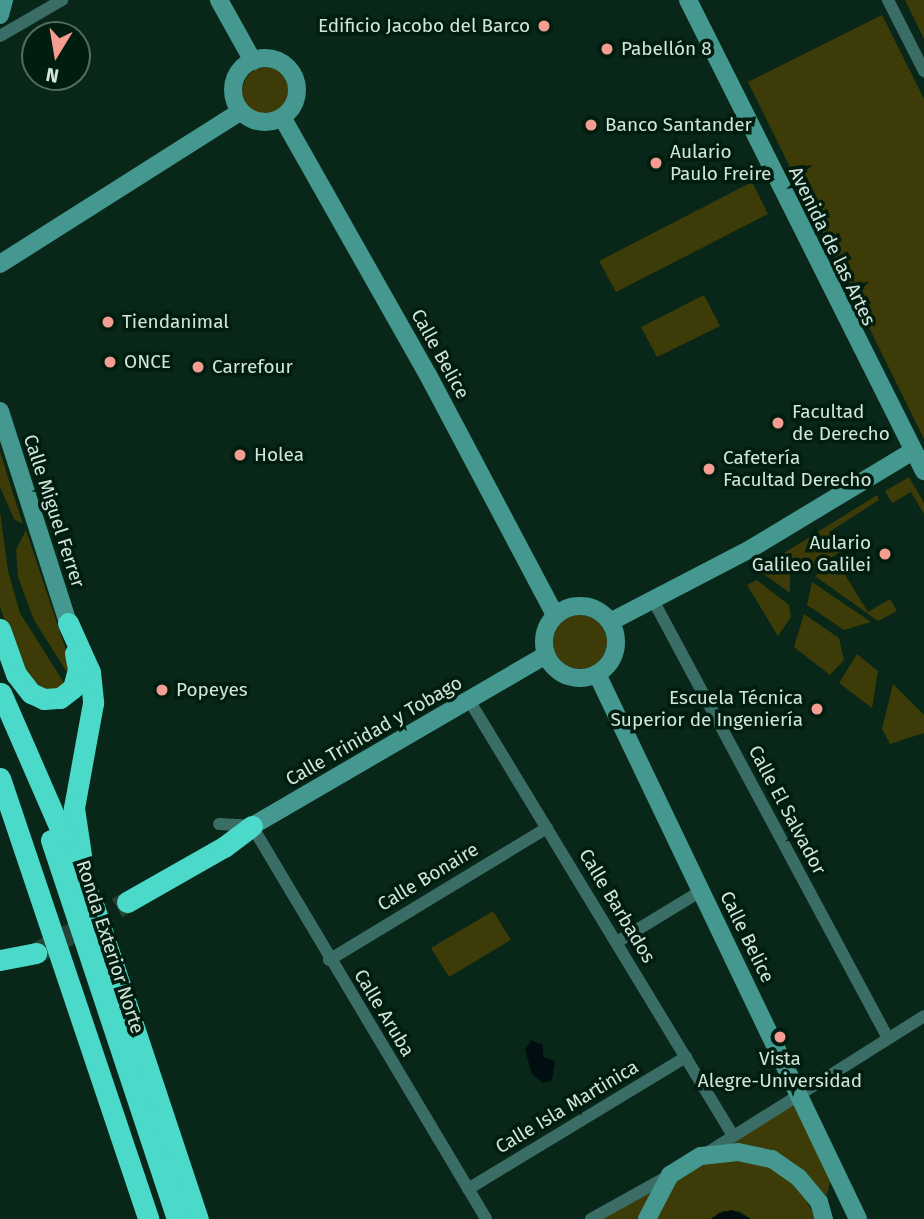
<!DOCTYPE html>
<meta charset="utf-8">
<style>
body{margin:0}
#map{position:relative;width:924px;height:1219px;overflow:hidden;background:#082718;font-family:"Fira Sans",sans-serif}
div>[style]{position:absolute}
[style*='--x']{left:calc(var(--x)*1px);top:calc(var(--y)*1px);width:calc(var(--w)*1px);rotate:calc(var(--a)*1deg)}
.green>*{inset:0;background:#3d3b08}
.round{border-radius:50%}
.water>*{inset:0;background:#010e11}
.highway-tunnel>*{height:21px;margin-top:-10.5px;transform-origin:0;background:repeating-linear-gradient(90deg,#264335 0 21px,transparent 0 31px)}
.street>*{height:12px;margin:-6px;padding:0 6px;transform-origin:6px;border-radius:6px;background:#3b6d67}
.secondary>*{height:18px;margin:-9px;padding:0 9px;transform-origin:9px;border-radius:9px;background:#44988f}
.secondary>.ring{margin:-9px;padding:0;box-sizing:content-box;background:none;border:18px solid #44988f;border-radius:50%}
.highway>*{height:21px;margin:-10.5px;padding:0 10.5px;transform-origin:10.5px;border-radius:10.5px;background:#4bd9ca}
.dots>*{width:19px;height:19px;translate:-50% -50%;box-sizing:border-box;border:4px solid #011d0f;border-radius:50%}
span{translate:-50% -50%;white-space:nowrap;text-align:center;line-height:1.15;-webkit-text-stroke:7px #011d0f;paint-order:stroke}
.poi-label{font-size:19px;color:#d3e4da}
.right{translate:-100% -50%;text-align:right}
.left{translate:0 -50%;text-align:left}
.street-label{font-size:19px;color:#d3e4da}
.north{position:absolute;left:21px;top:21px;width:70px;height:70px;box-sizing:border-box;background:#011d0f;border:2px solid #556d60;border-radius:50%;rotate:191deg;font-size:19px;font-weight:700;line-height:28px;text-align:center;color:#d3e4da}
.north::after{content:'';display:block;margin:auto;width:24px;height:32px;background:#f59d90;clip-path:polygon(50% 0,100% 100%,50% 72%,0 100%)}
</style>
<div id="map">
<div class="green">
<i style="clip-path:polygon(905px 0,924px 0,924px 39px)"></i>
<i style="clip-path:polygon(882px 15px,924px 99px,924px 439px,748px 82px)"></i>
<i class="round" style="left:242px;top:67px;width:50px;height:50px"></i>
<i style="clip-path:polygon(752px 182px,768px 214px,616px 292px,599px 261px)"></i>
<i style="clip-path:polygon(704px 295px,720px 326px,657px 357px,641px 327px)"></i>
<i style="clip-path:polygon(0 451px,10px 484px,23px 524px,14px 519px,0 487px)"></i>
<i style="clip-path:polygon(909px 477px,924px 503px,924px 514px,911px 492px,892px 503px,885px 491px)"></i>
<i style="clip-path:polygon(877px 495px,879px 500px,829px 532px,840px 552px,809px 571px,784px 553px)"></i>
<i style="clip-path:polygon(0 512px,8px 571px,20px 613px,66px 686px,49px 692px,24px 674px,0 607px)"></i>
<i style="clip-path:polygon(26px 530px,66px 650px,68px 674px,34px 620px,18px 577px,16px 550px)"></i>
<i style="clip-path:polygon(779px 556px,790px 564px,790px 593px,757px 569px)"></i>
<i style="clip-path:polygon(837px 562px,868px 612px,890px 599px,897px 611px,878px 621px,815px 576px)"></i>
<i style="clip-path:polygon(757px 580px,789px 605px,791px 617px,778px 636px,747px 585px)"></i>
<i style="clip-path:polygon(812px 582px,871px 622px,844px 630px,807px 605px)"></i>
<i style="clip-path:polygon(804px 614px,839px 638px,844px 660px,830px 675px,794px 647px)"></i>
<i class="round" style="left:553px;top:615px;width:54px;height:54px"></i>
<i style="clip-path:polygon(857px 654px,878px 671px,872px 708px,839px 683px)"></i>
<i style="clip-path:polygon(893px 684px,924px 715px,924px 733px,890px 744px,882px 729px)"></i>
<i style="clip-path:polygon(493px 911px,511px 940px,449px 977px,431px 948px)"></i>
<i style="clip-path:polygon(794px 1104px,831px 1178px,827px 1195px,729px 1145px)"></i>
<i style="clip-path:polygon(732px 1159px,771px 1165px,798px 1185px,816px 1219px,751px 1219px,739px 1211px,724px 1211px,711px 1219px,654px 1219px,668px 1189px,683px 1176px,706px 1163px)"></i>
<i style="clip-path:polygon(651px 1192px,640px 1219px,602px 1219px)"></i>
</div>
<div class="water">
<i style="clip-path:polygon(531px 1040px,543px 1045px,543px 1057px,555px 1061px,552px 1080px,543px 1083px,532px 1074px,525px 1050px)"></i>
<i style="clip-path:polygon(732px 1210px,751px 1219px,711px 1219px,719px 1213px)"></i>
</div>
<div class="highway-tunnel">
<i style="--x:36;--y:953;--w:104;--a:-29.3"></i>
</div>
<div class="street">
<i style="--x:888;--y:0;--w:80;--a:63.1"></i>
<i style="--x:0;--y:36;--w:72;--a:-30.1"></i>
<i style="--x:653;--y:600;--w:497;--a:61.8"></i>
<i style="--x:469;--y:700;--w:507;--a:58.78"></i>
<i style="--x:219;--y:824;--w:33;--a:3"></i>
<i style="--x:252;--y:826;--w:457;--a:59.2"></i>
<i style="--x:617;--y:942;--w:98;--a:-31.3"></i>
<i style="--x:329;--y:960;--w:255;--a:-31.2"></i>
<i style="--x:702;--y:1156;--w:262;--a:-32.2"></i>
<i style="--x:468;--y:1189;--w:255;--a:-31.2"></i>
<i style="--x:591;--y:1219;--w:90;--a:-29.1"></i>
</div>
<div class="secondary">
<i style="--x:219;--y:0;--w:70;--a:60.9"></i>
<i style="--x:688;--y:0;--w:527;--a:63.39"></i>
<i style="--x:0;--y:15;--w:16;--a:-75"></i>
<i class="ring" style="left:233px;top:58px;width:46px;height:46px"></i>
<i style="--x:282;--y:117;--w:296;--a:60.5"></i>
<i style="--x:428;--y:375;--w:272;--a:62.1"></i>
<i style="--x:0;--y:264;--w:285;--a:-32.4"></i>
<i style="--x:0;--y:411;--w:223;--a:72.2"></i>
<i class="ring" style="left:544px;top:606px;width:54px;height:54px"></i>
<i style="--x:610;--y:622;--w:160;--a:-27.5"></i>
<i style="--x:752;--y:548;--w:186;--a:-31.1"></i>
<i style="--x:597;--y:674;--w:604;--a:64.41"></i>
<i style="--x:252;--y:826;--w:340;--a:-30.2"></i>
<i style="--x:647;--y:1219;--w:50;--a:-62.4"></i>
<i style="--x:670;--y:1175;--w:36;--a:-32"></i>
<i style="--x:701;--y:1156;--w:37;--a:-6"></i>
<i style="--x:738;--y:1152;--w:35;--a:12"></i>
<i style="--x:772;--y:1159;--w:33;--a:35"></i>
<i style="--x:799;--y:1178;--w:31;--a:50"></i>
<i style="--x:819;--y:1202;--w:18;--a:74"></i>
</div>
<div class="highway">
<i style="--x:68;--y:623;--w:54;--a:65.8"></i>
<i style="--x:90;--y:672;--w:31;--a:84"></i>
<i style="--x:93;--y:703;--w:107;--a:100.3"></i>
<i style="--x:74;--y:808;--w:48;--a:81.5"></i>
<i style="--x:0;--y:629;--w:48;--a:70.4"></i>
<i style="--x:16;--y:674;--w:24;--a:52"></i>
<i style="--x:31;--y:693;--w:14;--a:25"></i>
<i style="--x:44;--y:699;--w:16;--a:-4"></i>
<i style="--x:60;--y:698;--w:16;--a:-38"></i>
<i style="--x:73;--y:688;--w:20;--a:-75"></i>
<i style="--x:78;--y:669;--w:16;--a:-101"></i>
<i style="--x:1;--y:693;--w:233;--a:66.5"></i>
<i style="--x:94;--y:907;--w:329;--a:71.6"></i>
<i style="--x:0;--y:778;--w:465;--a:71.4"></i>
<i style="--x:51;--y:840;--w:399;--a:71.6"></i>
<i style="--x:127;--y:902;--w:112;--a:-29.6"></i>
<i style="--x:224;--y:847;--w:35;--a:-37"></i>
<i style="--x:0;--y:960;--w:37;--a:-11"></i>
</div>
<div class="dots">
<i style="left:544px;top:26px;background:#f59d90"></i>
<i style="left:607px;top:49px;background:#f59d90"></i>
<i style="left:591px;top:125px;background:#f59d90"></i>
<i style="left:656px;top:163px;background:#f59d90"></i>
<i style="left:108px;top:322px;background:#f59d90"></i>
<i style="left:110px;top:362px;background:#f59d90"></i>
<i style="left:198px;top:367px;background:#f59d90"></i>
<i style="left:778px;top:423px;background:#f59d90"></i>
<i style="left:240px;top:455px;background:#f59d90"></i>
<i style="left:709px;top:469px;background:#f59d90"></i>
<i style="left:885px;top:554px;background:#f59d90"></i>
<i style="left:162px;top:690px;background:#f59d90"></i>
<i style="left:817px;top:709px;background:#f59d90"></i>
<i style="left:780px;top:1037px;background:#f59d90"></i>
</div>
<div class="poi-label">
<span class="right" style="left:530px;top:26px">Edificio Jacobo del Barco</span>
<span class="left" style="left:621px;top:49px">Pabellón 8</span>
<span class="left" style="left:605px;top:125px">Banco Santander</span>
<span class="left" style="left:670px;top:163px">Aulario<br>Paulo Freire</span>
<span class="left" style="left:122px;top:322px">Tiendanimal</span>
<span class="left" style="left:124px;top:362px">ONCE</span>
<span class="left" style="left:212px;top:367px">Carrefour</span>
<span class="left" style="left:792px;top:423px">Facultad<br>de Derecho</span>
<span class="left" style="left:254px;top:455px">Holea</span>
<span class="left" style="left:723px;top:469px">Cafetería<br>Facultad Derecho</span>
<span class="right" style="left:871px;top:554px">Aulario<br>Galileo Galilei</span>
<span class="left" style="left:176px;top:690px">Popeyes</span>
<span class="right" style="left:803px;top:709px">Escuela Técnica<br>Superior de Ingeniería</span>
<span style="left:780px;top:1070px">Vista<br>Alegre-Universidad</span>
</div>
<div class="street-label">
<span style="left:832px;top:246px;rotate:64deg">Avenida de las Artes</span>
<span style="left:440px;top:354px;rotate:61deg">Calle Belice</span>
<span style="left:54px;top:511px;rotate:72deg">Calle Miguel Ferrer</span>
<span style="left:374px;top:731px;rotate:-30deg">Calle Trinidad y Tobago</span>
<span style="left:787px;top:810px;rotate:62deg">Calle El Salvador</span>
<span style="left:428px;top:877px;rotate:-31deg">Calle Bonaire</span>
<span style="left:617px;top:906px;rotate:59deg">Calle Barbados</span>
<span style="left:747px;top:937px;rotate:64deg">Calle Belice</span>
<span style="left:110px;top:947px;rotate:72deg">Ronda Exterior Norte</span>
<span style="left:384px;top:1013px;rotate:59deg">Calle Aruba</span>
<span style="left:567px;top:1107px;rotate:-31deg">Calle Isla Martinica</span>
</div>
<div class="north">N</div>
</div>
